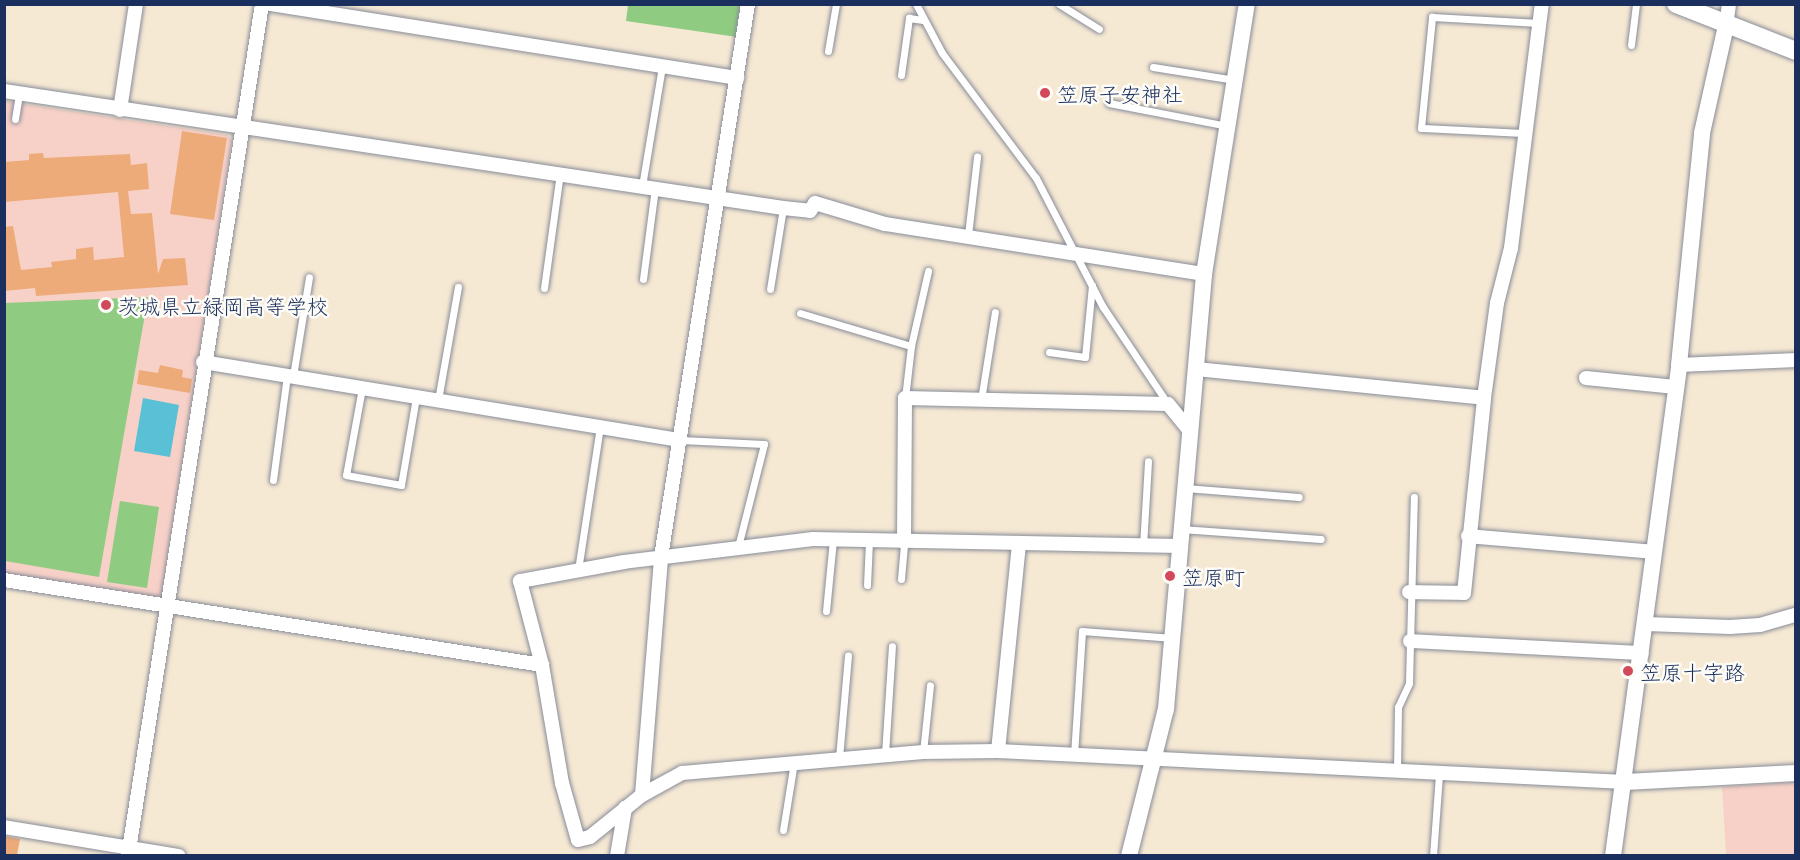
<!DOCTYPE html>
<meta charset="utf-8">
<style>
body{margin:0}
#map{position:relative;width:1800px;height:860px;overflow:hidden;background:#f6e9d4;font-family:"Playpen Sans","Klee One",sans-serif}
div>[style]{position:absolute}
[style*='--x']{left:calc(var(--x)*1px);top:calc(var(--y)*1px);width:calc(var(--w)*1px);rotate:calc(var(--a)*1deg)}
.built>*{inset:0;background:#f7d1c7}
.green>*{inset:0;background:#8fcc81}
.water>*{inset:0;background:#59c0d6}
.building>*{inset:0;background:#eeab7a}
.roads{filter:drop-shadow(0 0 2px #888c99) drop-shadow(0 0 2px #888c99)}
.service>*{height:7px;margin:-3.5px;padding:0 3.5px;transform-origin:3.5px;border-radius:3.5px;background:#fff}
.minor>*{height:14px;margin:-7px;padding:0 7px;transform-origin:7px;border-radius:7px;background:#fff}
.tertiary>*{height:16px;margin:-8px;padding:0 8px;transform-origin:8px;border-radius:8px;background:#fff}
.secondary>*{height:18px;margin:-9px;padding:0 9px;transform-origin:9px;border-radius:9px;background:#fff}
.dots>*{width:16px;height:16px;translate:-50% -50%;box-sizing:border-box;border:3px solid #fdfcf7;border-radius:50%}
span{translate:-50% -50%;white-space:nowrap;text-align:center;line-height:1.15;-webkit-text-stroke:5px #fdfcf7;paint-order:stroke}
.poi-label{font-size:21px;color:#1b2f5e}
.left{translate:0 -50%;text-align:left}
.frame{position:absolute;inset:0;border:6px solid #1b2f5e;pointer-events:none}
</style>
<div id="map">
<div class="built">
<i style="clip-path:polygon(4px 101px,228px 135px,232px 140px,161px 599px,5px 574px)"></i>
<i style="clip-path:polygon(1795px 782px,1795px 855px,1701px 855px,1726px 854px,1722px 787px)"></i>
</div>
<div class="green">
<i style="clip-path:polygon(628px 5px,742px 5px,737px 37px,626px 21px)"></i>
<i style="clip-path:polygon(148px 297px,99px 577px,5px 561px,5px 303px)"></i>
<i style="clip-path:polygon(120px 501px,159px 507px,147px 588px,107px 582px)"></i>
</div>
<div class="water">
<i style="clip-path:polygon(143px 398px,179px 405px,170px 457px,134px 451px)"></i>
</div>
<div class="building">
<i style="clip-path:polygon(182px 131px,227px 138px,214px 220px,170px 214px)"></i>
<i style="clip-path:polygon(43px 153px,44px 158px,130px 154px,131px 165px,147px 163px,149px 189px,128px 191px,131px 214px,152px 213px,158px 274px,163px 259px,185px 258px,188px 285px,36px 296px,35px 288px,4px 291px,4px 227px,13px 226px,21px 270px,52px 267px,51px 262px,76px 259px,76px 249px,93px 247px,94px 260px,124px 257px,118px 192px,4px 202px,4px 162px,29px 160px,29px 154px)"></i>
<i style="clip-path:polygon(160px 365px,183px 370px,182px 377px,192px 379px,190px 393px,137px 384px,139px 370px,158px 373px)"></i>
<i style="clip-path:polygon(4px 836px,20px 839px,17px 855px,4px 854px)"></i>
</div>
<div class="roads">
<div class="service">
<i style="--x:916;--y:4;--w:55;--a:62"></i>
<i style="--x:942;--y:53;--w:156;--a:53.1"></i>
<i style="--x:1036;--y:178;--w:145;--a:62.6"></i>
<i style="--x:1103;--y:307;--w:117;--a:56.2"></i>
<i style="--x:1059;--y:4;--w:47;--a:32"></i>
<i style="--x:1631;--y:45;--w:41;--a:-83"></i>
<i style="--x:828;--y:51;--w:48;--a:-80.3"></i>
<i style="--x:1153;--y:67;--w:83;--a:9"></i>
<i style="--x:901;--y:75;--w:58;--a:-82"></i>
<i style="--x:909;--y:18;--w:14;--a:8"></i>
<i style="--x:1109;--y:103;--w:120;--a:11"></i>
<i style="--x:15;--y:119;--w:25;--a:-81"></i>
<i style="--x:1525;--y:133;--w:104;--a:-177.2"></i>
<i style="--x:1421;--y:128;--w:112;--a:-84.3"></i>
<i style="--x:1432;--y:17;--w:107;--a:3.2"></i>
<i style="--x:642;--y:186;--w:122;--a:-80.5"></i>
<i style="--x:968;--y:235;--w:79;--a:-83.4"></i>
<i style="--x:643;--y:279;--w:92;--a:-82.5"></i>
<i style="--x:544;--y:288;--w:116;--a:-82.1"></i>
<i style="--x:770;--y:289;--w:82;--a:-80.9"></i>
<i style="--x:800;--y:313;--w:116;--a:16.6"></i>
<i style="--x:1049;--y:352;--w:36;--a:8"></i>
<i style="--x:1085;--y:357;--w:72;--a:-84.4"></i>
<i style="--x:293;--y:376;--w:100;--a:-80.8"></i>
<i style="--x:362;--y:388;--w:88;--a:100.4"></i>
<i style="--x:346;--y:475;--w:56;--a:10.3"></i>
<i style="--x:401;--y:485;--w:89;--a:-80.3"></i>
<i style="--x:905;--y:398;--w:52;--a:-83.4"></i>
<i style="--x:911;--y:346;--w:77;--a:-77.2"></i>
<i style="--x:438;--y:400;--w:115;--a:-80"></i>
<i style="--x:981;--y:400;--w:89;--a:-81"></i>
<i style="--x:681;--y:440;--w:83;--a:2.8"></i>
<i style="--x:764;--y:444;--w:106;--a:104.2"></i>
<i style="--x:273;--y:480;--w:106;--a:-82.4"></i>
<i style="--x:1185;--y:488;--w:114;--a:4.5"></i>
<i style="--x:1181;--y:529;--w:140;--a:4.1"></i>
<i style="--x:1143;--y:546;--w:85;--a:-86.6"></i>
<i style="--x:578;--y:570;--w:145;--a:-81.3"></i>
<i style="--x:901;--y:579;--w:37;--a:-85"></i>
<i style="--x:867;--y:585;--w:44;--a:-87.4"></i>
<i style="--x:826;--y:611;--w:71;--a:-84.4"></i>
<i style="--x:923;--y:752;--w:67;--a:-84"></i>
<i style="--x:885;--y:754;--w:108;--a:-86.3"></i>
<i style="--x:1074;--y:755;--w:124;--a:-86.3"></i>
<i style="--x:1082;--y:631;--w:91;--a:4.4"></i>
<i style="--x:839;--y:758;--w:103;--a:-85"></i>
<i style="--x:1397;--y:772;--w:65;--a:-89.1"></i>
<i style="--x:1398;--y:707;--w:26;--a:-65"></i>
<i style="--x:1409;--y:683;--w:186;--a:-88.5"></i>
<i style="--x:783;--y:830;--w:69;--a:-80.8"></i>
<i style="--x:1433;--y:856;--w:82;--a:-85.8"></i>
</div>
<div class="minor">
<i style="--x:270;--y:4;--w:473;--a:9"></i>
<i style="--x:1726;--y:26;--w:22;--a:-82"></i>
<i style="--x:4;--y:91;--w:788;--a:8.54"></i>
<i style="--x:783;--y:208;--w:27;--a:6"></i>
<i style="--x:810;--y:211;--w:9;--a:-58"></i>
<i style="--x:815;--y:203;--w:73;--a:16.7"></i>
<i style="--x:885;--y:224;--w:323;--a:8.9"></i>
<i style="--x:120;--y:110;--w:107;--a:-81.4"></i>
<i style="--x:203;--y:362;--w:484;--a:9.3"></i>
<i style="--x:1679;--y:365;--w:117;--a:-2.4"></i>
<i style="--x:1196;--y:369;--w:289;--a:5.7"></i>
<i style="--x:1586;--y:378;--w:90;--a:5.7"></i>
<i style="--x:1468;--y:536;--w:187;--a:4.9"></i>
<i style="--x:904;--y:542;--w:144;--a:-89.6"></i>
<i style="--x:905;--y:398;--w:263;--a:1.3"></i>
<i style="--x:1168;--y:404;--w:35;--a:51"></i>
<i style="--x:1180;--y:546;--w:367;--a:-178.9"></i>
<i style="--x:813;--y:539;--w:190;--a:173.1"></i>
<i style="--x:624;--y:562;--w:106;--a:169.6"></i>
<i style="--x:520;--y:581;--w:87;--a:75.3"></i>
<i style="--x:542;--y:665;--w:120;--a:80.4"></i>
<i style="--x:562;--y:783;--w:59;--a:74.3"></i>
<i style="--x:578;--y:840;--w:12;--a:-14"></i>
<i style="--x:590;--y:837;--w:67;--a:-38.9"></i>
<i style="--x:642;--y:795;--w:46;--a:-28.8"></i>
<i style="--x:682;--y:773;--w:242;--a:-5"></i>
<i style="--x:923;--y:752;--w:75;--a:-0.8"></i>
<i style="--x:998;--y:751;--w:628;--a:2.83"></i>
<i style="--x:4;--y:580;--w:545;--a:8.98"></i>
<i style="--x:1409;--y:592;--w:55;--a:1"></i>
<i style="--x:1464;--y:593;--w:196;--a:-84.1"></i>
<i style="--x:1484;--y:398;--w:96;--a:-82.2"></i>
<i style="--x:1497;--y:303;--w:57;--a:-75.7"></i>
<i style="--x:1511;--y:248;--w:246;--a:-82.8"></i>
<i style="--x:1646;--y:624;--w:84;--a:2"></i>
<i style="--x:1730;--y:627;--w:30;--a:-4"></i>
<i style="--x:1760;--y:625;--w:37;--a:-16"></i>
<i style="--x:1410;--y:641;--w:232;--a:3"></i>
<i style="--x:998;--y:751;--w:209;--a:-84.2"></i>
<i style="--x:642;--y:795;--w:239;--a:-85.4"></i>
<i style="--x:661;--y:557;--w:560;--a:-81.06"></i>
<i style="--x:4;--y:827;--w:177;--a:9.4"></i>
<i style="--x:128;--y:856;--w:862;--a:-81.06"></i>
<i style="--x:617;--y:856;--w:49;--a:-80.5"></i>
</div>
<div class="tertiary">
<i style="--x:1625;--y:782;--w:171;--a:-3"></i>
<i style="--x:1129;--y:856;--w:152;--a:-75.9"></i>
<i style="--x:1166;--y:709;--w:437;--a:-85"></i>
<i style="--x:1204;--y:274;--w:273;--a:-81"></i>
<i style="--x:1613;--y:856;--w:495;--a:-82.3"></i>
<i style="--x:1679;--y:365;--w:233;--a:-84.3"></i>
<i style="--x:1702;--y:133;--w:110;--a:-77.4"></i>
</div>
<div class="secondary">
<i style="--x:1676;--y:4;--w:129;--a:21.4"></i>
</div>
</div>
<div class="dots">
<i style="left:1045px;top:93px;background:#d1495b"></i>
<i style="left:106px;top:305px;background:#d1495b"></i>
<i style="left:1170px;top:576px;background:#d1495b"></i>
<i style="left:1628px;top:671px;background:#d1495b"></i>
</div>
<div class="poi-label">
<span class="left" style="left:1057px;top:93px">笠原子安神社</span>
<span class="left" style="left:118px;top:305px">茨城県立緑岡高等学校</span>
<span class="left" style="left:1182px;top:576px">笠原町</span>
<span class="left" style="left:1640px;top:671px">笠原十字路</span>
</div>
<div class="frame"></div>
</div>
